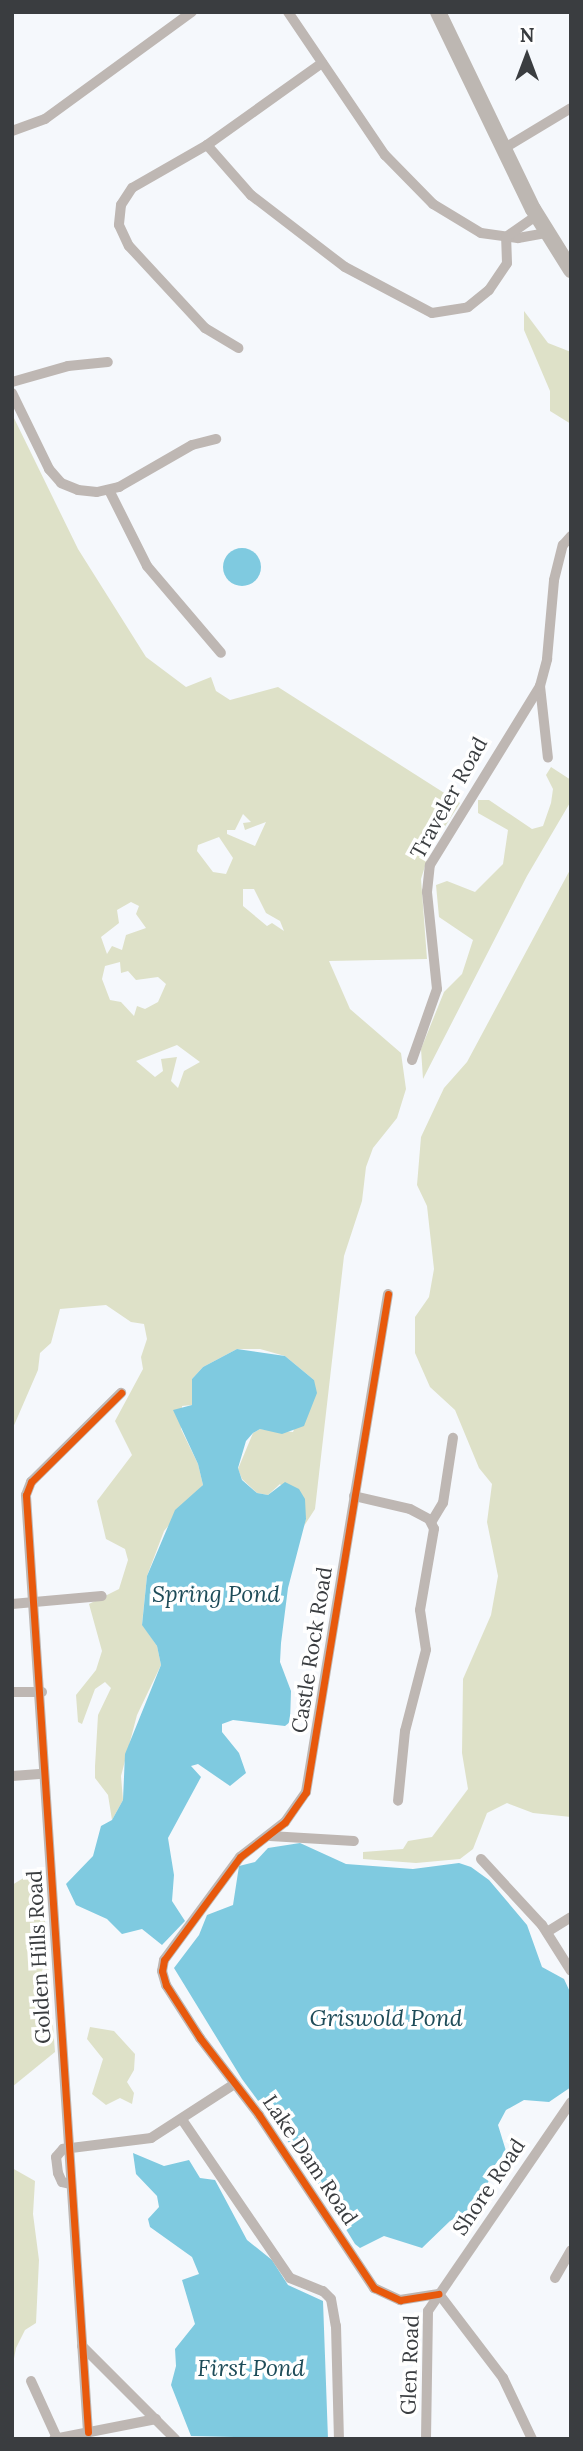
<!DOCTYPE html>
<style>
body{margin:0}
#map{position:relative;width:583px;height:2451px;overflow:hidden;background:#f5f8fc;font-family:Lora,serif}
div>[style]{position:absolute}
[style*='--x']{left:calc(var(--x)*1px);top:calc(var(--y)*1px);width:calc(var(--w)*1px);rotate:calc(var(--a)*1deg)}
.green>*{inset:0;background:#dee1c8}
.water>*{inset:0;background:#7fcae0}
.round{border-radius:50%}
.street>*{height:10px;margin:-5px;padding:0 5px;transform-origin:5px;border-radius:5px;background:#beb7b3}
.secondary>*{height:16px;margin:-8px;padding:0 8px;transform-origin:8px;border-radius:8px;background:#bdb7b2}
.cycleway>*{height:7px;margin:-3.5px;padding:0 3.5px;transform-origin:3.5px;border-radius:3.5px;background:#e8590c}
span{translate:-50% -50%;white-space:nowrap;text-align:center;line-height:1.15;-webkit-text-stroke:7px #fff;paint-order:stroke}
.street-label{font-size:21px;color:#3a3d40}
.water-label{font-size:23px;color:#1e4c59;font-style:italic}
.frame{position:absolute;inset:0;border:14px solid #3a3d40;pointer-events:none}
.north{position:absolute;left:492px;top:21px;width:70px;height:70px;-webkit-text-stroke:5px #fff;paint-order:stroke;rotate:0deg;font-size:19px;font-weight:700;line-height:28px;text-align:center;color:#3a3d40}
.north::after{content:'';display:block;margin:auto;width:24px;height:32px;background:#3a3d40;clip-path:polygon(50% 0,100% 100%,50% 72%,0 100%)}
</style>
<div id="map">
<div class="green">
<i style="clip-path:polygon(524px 311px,548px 343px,571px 352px,571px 424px,550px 411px,550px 391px,524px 330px)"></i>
<i style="clip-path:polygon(evenodd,12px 414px,78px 549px,146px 657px,186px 687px,211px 677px,216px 691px,230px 700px,278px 687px,460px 803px,430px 850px,421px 879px,427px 959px,329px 961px,350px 1009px,401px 1053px,406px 1089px,397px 1118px,373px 1148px,366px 1167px,362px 1201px,344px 1256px,315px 1509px,304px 1526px,306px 1518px,280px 1484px,268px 1495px,257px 1493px,242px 1479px,238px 1469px,253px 1433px,260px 1429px,293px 1432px,314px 1380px,285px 1356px,260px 1349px,237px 1349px,203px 1367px,192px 1379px,192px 1405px,182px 1406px,181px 1429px,198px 1464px,203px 1485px,164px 1531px,147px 1576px,142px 1624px,157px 1646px,161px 1665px,137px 1715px,121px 1776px,123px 1800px,112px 1820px,108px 1795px,95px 1778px,95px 1766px,98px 1715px,111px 1688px,105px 1682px,95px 1689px,82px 1724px,78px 1722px,76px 1695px,96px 1670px,102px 1651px,89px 1604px,119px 1589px,128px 1560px,125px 1549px,106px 1539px,97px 1501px,132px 1455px,115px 1421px,143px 1369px,141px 1357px,147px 1339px,144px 1324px,131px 1322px,106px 1305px,60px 1309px,51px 1343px,40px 1353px,38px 1370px,12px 1430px,12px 414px,243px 814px,251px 822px,243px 823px,245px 830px,266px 822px,255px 846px,227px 834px,227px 830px,235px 830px,243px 814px,12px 414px,219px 837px,233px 858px,226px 874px,213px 872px,197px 851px,198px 845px,219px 837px,12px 414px,243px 889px,254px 889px,266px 913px,280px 921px,284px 931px,272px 923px,267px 926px,243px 906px,243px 889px,12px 414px,131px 902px,139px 906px,136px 914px,146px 928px,126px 935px,122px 950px,112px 946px,107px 954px,101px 937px,119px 923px,117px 910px,131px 902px,12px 414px,120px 962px,121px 973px,128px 971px,136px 980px,158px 977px,166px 984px,158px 1002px,145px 1009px,137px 1006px,134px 1016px,121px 1002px,110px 1000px,102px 979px,105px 966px,120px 962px,12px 414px,177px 1045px,200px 1062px,184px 1071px,178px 1088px,171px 1081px,177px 1057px,161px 1059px,163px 1071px,155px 1077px,136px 1061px,177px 1045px)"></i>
<i style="clip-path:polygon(551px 767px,571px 780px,571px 801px,527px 876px,423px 1079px,421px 1049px,444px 992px,462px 974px,473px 940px,439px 917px,436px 885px,447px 881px,475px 892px,503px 864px,508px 830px,478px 813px,478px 800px,489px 800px,532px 829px,543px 826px,551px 803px,553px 789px,546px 775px)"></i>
<i style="clip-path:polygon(571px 868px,571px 1817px,533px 1813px,507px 1803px,487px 1813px,473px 1849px,460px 1859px,416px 1863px,363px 1859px,363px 1852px,403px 1849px,408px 1841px,432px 1837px,468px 1789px,462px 1753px,463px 1679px,491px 1615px,498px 1576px,487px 1522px,492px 1484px,479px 1468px,455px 1410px,430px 1387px,415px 1353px,415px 1317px,429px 1297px,434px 1269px,427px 1206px,417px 1185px,421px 1137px,444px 1088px,467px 1062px)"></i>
<i style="clip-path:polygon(35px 1871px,42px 1881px,55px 2052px,12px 2087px,12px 1885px)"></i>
<i style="clip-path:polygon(90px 2027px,114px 2031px,135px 2054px,134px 2070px,127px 2082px,134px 2093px,132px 2104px,120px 2098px,106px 2105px,92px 2094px,103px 2059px,87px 2039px)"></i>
<i style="clip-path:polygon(12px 2168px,35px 2181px,33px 2214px,39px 2260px,36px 2323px,25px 2330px,16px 2348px,12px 2369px)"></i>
</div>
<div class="water">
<i class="round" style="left:223px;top:548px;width:38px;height:38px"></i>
<i style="clip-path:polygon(237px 1349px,285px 1356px,314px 1380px,317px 1393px,304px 1426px,282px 1434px,260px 1429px,253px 1433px,246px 1441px,238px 1468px,242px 1480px,257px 1493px,268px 1495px,285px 1482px,299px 1489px,305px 1499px,306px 1519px,288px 1588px,281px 1643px,280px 1662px,291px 1691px,290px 1722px,285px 1726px,233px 1720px,222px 1724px,222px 1732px,239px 1753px,246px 1773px,230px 1786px,198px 1764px,191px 1766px,201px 1777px,168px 1838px,174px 1875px,172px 1901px,185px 1921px,162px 1945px,142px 1929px,122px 1934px,107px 1919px,76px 1905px,66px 1884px,93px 1856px,101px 1826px,112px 1820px,123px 1800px,125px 1754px,161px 1665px,157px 1646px,142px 1625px,147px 1576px,175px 1510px,203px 1485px,198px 1464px,173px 1410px,192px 1405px,192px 1379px,203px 1367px)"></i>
<i style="clip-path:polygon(300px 1843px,346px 1864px,413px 1869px,459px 1863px,471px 1867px,489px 1880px,527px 1925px,542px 1967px,564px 1979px,571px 1994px,571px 2087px,549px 2102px,524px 2100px,506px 2110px,498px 2125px,506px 2151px,494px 2166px,481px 2202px,450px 2221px,422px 2248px,384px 2236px,360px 2248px,355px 2244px,314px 2177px,242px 2079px,174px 1968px,199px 1935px,207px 1915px,233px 1905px,239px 1866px,255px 1862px,268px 1848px)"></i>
<i style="clip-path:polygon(133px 2153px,164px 2166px,189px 2160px,200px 2178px,215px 2180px,247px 2240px,272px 2260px,288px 2285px,323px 2301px,328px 2439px,191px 2436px,171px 2385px,176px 2366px,175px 2349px,195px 2324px,182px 2280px,199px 2274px,192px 2257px,150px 2227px,148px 2219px,159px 2207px,157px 2196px,136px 2174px)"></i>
</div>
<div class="street">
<i style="--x:288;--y:12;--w:173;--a:55.9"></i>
<i style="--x:385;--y:155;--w:69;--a:45.6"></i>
<i style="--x:433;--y:204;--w:56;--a:31.1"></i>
<i style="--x:481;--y:233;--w:37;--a:8"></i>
<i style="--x:518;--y:238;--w:28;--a:-10"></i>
<i style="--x:322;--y:63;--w:141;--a:144.5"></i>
<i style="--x:207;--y:145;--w:67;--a:48.7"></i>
<i style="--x:251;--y:195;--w:118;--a:37.5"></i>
<i style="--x:345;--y:267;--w:98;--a:27.9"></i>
<i style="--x:432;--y:313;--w:36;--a:-9"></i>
<i style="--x:468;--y:307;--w:27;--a:-39"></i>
<i style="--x:489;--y:290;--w:32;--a:-56"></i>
<i style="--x:507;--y:263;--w:26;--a:-92"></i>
<i style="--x:12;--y:131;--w:35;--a:-20"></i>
<i style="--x:45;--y:119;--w:182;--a:-36.1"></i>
<i style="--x:207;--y:145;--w:86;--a:150.2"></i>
<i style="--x:132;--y:188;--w:20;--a:123"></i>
<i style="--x:121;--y:205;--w:20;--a:96"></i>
<i style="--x:119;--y:225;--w:23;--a:65"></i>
<i style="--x:129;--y:246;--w:112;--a:47.2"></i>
<i style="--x:205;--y:328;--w:39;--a:31"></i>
<i style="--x:503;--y:149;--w:79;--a:-31.1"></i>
<i style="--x:506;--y:237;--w:37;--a:-35"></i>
<i style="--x:12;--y:382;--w:58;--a:-15.9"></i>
<i style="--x:68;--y:366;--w:40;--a:-5.7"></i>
<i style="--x:12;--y:393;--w:85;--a:64"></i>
<i style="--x:49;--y:469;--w:18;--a:49"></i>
<i style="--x:61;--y:483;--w:18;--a:22"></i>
<i style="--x:78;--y:490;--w:19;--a:6"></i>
<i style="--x:97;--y:492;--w:23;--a:-13"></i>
<i style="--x:119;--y:487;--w:84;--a:-29.9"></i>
<i style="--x:192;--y:445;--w:25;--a:-14"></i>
<i style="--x:109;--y:490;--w:85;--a:63.4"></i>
<i style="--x:147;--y:566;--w:114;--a:49.6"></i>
<i style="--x:540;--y:686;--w:72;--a:83.7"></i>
<i style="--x:412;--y:1060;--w:75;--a:-70.6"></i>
<i style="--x:437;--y:989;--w:98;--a:-95.9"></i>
<i style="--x:427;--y:892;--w:27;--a:-84"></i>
<i style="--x:430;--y:865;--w:210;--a:-58.4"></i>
<i style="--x:540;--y:686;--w:28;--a:-75"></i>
<i style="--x:547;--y:659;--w:79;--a:-84.9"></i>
<i style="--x:554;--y:580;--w:36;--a:-76"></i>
<i style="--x:563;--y:545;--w:12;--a:-48"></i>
<i style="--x:388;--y:1294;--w:505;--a:99.35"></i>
<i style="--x:306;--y:1792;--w:37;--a:125"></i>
<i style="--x:285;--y:1822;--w:57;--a:142.1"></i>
<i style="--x:240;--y:1857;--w:128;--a:126.4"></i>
<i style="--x:164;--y:1960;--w:11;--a:100"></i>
<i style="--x:162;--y:1971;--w:15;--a:74"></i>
<i style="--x:166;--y:1985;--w:63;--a:57.3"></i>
<i style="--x:200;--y:2038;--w:97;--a:52.5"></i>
<i style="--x:259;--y:2115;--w:208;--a:56.4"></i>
<i style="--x:374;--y:2288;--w:29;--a:25"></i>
<i style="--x:400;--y:2300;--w:39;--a:-9"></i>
<i style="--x:354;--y:1496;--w:57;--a:13.1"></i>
<i style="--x:410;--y:1509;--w:21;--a:28"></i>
<i style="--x:429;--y:1519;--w:11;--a:63"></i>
<i style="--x:434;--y:1529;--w:82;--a:99.8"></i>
<i style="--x:420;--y:1610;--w:40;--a:81.5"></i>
<i style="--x:426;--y:1650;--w:84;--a:104.5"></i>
<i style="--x:405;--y:1731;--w:70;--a:95.7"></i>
<i style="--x:432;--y:1521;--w:21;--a:-59"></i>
<i style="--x:443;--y:1503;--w:66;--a:-81.3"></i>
<i style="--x:12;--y:1604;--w:90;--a:-5.1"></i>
<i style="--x:12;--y:1692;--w:30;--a:0"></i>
<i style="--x:12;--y:1776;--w:31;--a:-4"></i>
<i style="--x:270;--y:1836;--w:84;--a:3.4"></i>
<i style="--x:481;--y:1859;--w:90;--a:47.3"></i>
<i style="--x:542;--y:1925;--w:54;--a:57.8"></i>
<i style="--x:547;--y:1932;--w:28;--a:-32"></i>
<i style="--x:183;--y:2121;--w:190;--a:55.7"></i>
<i style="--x:290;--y:2278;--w:35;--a:22"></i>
<i style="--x:323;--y:2291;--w:11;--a:45"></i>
<i style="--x:331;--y:2299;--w:27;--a:80"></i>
<i style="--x:336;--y:2326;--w:113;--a:88.5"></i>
<i style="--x:70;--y:2184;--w:8;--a:-166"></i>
<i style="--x:62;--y:2182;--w:10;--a:-114"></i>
<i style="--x:58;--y:2173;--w:16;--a:-97"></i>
<i style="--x:56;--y:2157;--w:11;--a:-49"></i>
<i style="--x:63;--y:2149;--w:89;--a:-7.1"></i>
<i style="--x:151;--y:2138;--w:98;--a:-32.9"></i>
<i style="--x:555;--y:2278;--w:32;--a:-60"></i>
<i style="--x:439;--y:2294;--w:106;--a:52.7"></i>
<i style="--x:503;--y:2378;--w:68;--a:64.6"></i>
<i style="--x:82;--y:2346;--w:132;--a:45"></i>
<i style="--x:31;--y:2381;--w:63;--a:65.5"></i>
<i style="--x:88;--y:2432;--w:939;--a:-93.79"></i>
<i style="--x:26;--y:1495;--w:14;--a:-69"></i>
<i style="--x:31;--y:1482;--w:127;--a:-44.7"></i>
<i style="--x:54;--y:2439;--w:104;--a:-11.1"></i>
<i style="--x:426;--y:2439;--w:128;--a:-89.1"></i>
<i style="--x:428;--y:2311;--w:253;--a:-55.6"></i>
</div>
<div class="secondary">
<i style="--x:438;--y:12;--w:219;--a:64.3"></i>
<i style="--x:533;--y:209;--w:72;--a:58.1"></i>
</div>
<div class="cycleway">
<i style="--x:388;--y:1294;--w:505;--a:99.35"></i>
<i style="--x:306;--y:1792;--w:37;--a:125"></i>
<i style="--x:285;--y:1822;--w:57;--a:142.1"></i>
<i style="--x:240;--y:1857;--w:128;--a:126.4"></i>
<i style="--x:164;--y:1960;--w:11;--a:100"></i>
<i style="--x:162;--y:1971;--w:15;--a:74"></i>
<i style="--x:166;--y:1985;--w:63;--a:57.3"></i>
<i style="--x:200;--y:2038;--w:97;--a:52.5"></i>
<i style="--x:259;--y:2115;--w:208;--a:56.4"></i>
<i style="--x:374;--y:2288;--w:29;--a:25"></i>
<i style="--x:400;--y:2300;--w:39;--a:-9"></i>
<i style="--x:88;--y:2432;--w:939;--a:-93.79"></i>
<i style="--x:26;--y:1495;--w:14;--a:-69"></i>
<i style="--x:31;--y:1482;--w:127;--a:-44.7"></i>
</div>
<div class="street-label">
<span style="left:449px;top:798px;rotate:-61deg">Traveler Road</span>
<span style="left:312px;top:1650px;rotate:-81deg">Castle Rock Road</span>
<span style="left:39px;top:1957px;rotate:-93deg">Golden Hills Road</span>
<span style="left:310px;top:2160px;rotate:56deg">Lake Dam Road</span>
<span style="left:489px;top:2187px;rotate:-56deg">Shore Road</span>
<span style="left:410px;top:2365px;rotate:-88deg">Glen Road</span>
</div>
<div class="water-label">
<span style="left:216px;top:1594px">Spring Pond</span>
<span style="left:386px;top:2018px">Griswold Pond</span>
<span style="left:251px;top:2368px">First Pond</span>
</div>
<div class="frame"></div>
<div class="north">N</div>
</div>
